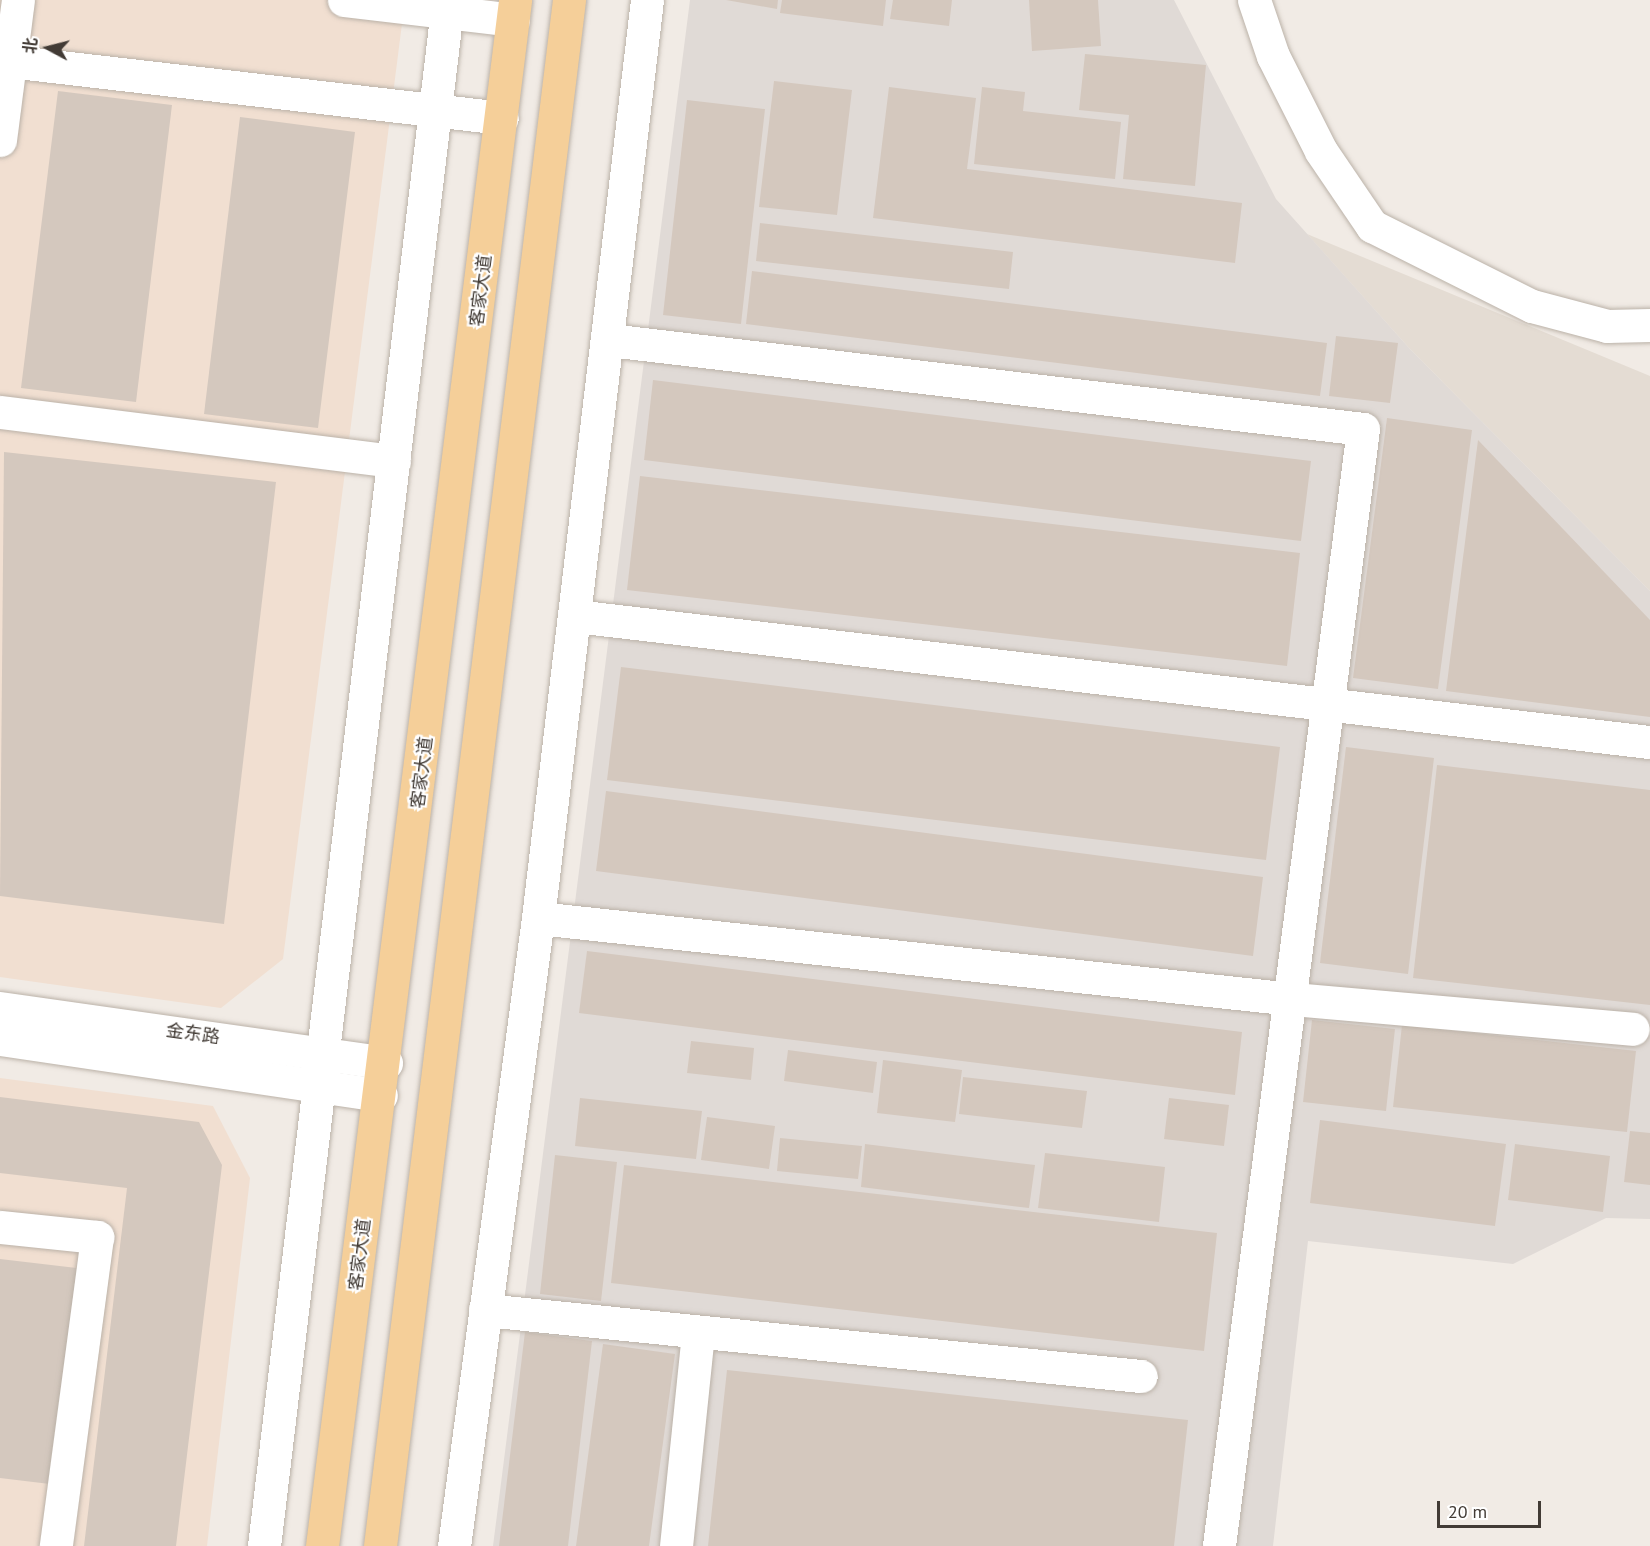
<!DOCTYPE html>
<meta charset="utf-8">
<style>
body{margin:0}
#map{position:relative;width:1650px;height:1546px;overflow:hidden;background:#f1ebe5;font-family:"PT Sans","Noto Sans SC",sans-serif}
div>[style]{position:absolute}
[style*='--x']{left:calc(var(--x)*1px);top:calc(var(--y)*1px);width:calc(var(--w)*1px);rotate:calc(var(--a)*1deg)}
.residential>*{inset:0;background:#e4dcd3}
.commercial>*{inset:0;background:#f1dfd1}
.industrial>*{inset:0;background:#e0dad6}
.building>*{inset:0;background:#d4c8be}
.roads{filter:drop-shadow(0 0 2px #bbb2a8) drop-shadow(0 0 2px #bbb2a8)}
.minor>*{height:33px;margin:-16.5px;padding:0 16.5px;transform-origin:16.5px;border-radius:16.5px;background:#fff}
.major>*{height:33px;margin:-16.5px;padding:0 16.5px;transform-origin:16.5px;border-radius:16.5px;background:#f5cf99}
span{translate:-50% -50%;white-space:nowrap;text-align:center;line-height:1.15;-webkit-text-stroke:4.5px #fff;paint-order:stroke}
.street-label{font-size:18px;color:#423b35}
.north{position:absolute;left:18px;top:18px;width:60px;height:60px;-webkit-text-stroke:4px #fff;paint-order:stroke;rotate:277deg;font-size:16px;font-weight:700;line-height:24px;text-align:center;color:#423b35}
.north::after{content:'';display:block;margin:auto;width:21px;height:27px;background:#423b35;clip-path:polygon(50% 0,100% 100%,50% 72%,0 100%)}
.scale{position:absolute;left:1437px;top:1501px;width:104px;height:27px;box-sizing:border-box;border:3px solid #423b35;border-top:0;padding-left:8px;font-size:18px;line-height:21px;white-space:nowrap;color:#423b35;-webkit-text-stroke:4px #fff;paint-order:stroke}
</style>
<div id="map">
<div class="residential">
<i style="clip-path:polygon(1307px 234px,1650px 376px,1650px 591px,1410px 349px)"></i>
</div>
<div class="commercial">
<i style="clip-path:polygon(0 0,405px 0,283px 959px,221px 1008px,0 977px)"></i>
<i style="clip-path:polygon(0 1078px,213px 1106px,250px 1178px,207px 1546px,0 1546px)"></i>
</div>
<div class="industrial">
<i style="clip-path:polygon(690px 0,1174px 0,1276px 199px,1410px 349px,1650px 591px,1650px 1219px,1606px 1218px,1513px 1264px,1308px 1241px,1273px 1546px,493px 1546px)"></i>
</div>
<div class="building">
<i style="clip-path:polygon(726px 0,778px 0,777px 9px)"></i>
<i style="clip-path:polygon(782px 0,886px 0,883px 26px,780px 13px)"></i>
<i style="clip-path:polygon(893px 0,952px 0,949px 26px,890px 19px)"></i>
<i style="clip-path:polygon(1029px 0,1098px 0,1101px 46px,1032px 51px)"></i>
<i style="clip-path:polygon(1085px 54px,1206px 65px,1195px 186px,1123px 179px,1129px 115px,1079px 110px)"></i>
<i style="clip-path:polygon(774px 81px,852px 90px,837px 215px,759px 207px)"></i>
<i style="clip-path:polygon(889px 87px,976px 98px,967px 169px,1242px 203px,1235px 263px,873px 218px)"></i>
<i style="clip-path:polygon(982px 87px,1025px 92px,1023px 111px,1121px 122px,1115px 179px,974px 164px)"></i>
<i style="clip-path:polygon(58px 91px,172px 105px,136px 402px,21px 388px)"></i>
<i style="clip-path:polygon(687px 100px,765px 109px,741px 324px,663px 315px)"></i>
<i style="clip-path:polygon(240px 117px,355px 132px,318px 428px,204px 414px)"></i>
<i style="clip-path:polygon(760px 223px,1013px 252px,1009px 289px,756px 261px)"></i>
<i style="clip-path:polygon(752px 271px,1327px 343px,1320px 396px,746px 324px)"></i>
<i style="clip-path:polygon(1336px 336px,1398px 343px,1390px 403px,1329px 396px)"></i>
<i style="clip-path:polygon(653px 380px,1311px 461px,1301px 541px,644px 460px)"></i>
<i style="clip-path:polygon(1387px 418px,1472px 430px,1438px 689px,1353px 678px)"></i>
<i style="clip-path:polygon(1478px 440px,1650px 620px,1650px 717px,1446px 691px)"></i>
<i style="clip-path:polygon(4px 452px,276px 482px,224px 924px,0 896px)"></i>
<i style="clip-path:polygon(640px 476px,1300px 553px,1287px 666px,627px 590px)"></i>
<i style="clip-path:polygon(621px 667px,1280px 747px,1266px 860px,607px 780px)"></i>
<i style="clip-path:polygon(1346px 747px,1434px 758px,1408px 974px,1320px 963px)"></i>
<i style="clip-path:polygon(1437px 765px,1650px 790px,1650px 1005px,1413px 978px)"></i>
<i style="clip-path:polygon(606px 791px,1263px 877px,1253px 956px,596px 871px)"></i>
<i style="clip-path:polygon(587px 951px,1242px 1032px,1235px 1095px,579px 1013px)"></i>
<i style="clip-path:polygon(1312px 1020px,1395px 1029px,1386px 1111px,1303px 1102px)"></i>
<i style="clip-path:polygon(1402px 1025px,1636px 1051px,1627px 1132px,1393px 1107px)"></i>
<i style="clip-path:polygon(691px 1041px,754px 1048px,751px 1080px,687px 1073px)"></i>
<i style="clip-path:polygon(788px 1050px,877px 1062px,873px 1093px,784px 1081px)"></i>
<i style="clip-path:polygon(883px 1060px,962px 1070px,955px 1122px,877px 1113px)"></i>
<i style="clip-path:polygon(963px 1077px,1087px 1091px,1082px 1128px,959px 1114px)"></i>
<i style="clip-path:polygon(0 1097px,199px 1122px,222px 1165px,176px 1546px,84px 1546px,127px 1188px,0 1173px)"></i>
<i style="clip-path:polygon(580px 1098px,702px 1111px,696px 1159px,575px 1146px)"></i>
<i style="clip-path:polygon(1169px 1098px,1229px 1105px,1224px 1146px,1164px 1139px)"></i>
<i style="clip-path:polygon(707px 1117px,775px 1126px,769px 1169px,701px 1160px)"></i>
<i style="clip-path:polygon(1320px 1120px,1506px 1144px,1495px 1226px,1310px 1203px)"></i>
<i style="clip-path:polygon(1630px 1131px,1650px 1133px,1650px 1185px,1624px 1182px)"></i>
<i style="clip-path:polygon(780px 1138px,862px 1146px,858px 1179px,777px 1171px)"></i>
<i style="clip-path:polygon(865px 1144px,1035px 1165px,1029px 1208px,861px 1187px)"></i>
<i style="clip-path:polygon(1515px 1144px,1610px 1156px,1603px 1212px,1508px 1200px)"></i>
<i style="clip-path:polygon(1045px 1153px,1165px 1167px,1159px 1222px,1038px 1208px)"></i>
<i style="clip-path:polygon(555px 1155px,617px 1162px,601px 1301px,540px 1294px)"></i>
<i style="clip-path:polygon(624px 1165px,1217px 1233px,1204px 1351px,611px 1283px)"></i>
<i style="clip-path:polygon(0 1259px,85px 1269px,58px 1485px,0 1478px)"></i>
<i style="clip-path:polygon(525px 1332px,592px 1341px,568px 1546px,499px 1546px)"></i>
<i style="clip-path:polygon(603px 1344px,675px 1354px,649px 1546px,576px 1546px)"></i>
<i style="clip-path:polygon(727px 1370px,1188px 1420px,1174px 1546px,708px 1546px)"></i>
</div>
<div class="roads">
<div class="minor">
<i style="--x:344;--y:0;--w:170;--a:6.7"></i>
<i style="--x:1254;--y:0;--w:59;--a:71.3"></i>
<i style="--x:1273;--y:56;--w:106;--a:63.2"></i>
<i style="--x:1321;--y:151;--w:91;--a:55.8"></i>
<i style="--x:1372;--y:226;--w:179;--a:26.6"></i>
<i style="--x:1532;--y:306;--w:78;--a:14.9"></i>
<i style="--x:1607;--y:326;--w:43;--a:-1.3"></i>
<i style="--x:0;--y:60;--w:505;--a:6.59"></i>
<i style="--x:0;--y:140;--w:141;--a:-82.7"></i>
<i style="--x:609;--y:340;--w:759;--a:6.73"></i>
<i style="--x:1363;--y:429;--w:1126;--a:97.35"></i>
<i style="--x:0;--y:412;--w:397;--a:7.1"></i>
<i style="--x:575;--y:616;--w:1082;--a:6.69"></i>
<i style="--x:538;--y:918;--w:758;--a:6.13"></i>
<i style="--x:1292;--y:999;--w:342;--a:5"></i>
<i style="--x:0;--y:1008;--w:390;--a:8.1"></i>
<i style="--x:0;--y:1039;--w:385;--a:8.4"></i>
<i style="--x:0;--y:1227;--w:98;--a:5.9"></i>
<i style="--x:97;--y:1237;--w:312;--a:97.6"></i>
<i style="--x:485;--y:1310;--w:659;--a:5.75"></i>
<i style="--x:264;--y:1546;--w:1557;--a:-83.21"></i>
<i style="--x:454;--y:1546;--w:634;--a:-82.38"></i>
<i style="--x:538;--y:918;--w:924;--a:-83.23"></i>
<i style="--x:676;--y:1546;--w:215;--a:-84.1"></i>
</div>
<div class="major">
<i style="--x:322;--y:1546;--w:1558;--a:-82.88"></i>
<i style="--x:380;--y:1546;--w:1558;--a:-83.03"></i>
</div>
</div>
<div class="street-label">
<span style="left:481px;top:291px;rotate:-83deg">客家大道</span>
<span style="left:422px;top:773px;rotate:-83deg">客家大道</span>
<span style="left:193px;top:1034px;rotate:8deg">金东路</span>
<span style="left:360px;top:1255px;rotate:-83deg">客家大道</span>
</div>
<div class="north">北</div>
<div class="scale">20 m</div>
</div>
